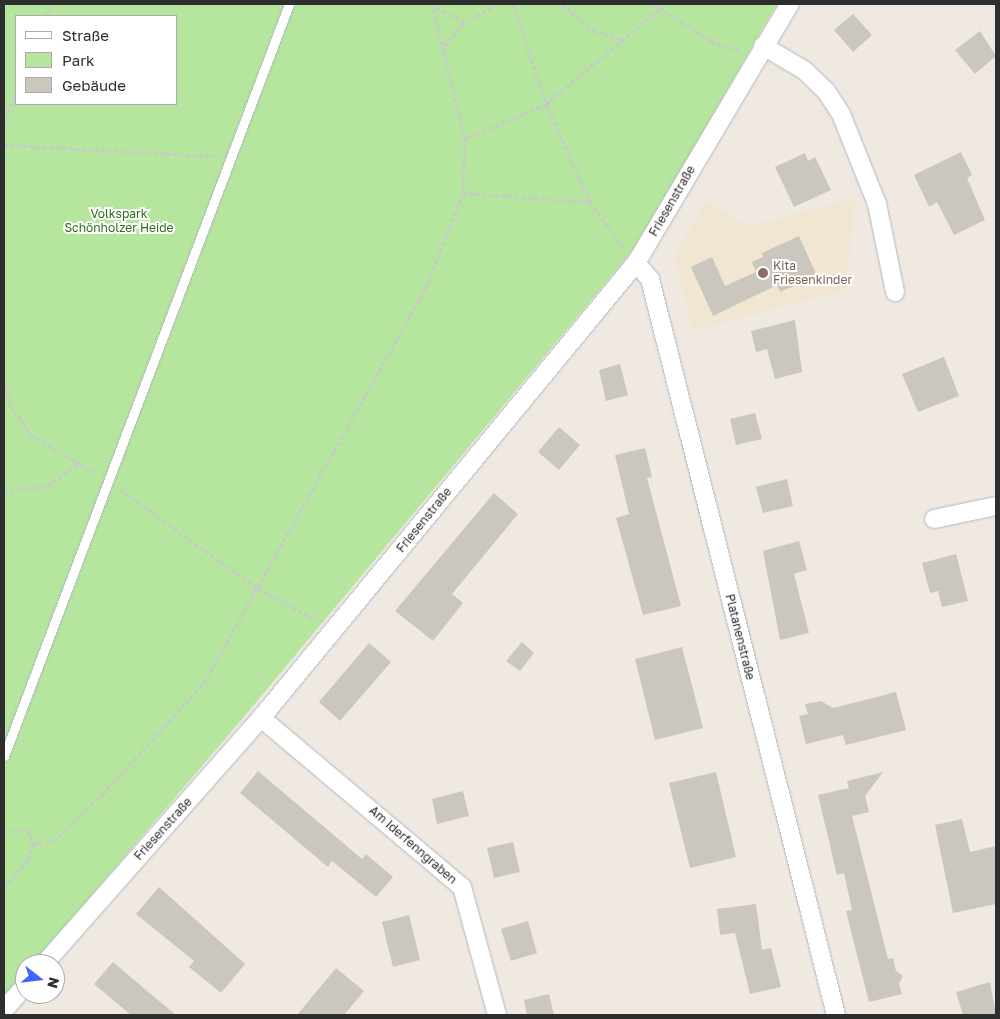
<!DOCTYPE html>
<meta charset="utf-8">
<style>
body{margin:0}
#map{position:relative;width:1000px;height:1019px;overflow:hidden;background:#efe9e1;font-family:"Golos Text",sans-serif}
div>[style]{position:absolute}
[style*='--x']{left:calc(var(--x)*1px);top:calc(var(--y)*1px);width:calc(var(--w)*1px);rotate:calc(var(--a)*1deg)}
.education>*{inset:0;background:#f0e6d1}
.green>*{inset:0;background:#b6e59e}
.building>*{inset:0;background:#cbc7bf}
.path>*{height:3px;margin-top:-1.5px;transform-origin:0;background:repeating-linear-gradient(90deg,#c9c9c9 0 4px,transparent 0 6.5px)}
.roads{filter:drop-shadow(0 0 1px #b4b7c1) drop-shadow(0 0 1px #b4b7c1)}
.lane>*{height:9px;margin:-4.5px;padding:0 4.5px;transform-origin:4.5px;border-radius:4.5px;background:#fff}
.street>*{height:18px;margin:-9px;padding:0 9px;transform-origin:9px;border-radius:9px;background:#fff}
.dots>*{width:14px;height:14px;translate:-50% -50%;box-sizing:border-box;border:2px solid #fff;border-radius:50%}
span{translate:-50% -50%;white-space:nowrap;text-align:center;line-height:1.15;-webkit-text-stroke:4px #fff;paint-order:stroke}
.street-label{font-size:12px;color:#2e2e2e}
.park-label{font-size:12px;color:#2c6e1b}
.education-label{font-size:12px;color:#785e54}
.left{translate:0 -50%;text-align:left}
.frame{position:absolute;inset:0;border:5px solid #2e2e2e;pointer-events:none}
.legend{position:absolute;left:15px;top:15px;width:162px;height:90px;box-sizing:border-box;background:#fff;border:1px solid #ababab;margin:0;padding:6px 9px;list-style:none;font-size:15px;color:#2e2e2e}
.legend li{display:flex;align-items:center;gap:10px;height:25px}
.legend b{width:25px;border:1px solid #ababab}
.north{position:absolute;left:15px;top:954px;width:50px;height:50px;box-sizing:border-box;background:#fff;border:1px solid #ababab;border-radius:50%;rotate:106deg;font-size:14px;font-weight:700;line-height:20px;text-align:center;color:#2e2e2e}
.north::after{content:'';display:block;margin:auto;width:18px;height:22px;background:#4264fb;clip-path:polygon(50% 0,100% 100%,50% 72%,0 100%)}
</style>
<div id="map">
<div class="education">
<i style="clip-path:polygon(856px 198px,845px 290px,693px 331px,674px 256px,706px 201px,749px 226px)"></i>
</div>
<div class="green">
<i style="clip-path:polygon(evenodd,4px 4px,777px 4px,638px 244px,243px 718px,33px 964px,25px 964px,25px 974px,4px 999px,4px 4px,16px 16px,176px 16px,176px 104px,16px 104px,16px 16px)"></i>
</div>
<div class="building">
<i style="clip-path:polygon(853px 14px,872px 35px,853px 52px,834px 30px)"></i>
<i style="clip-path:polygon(980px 31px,996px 56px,975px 74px,955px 50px)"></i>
<i style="clip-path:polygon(961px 152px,972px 175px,967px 178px,985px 220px,954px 235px,937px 202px,929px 207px,914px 175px)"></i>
<i style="clip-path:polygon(805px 153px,808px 161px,815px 157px,831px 190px,794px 207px,775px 167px)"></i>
<i style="clip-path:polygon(799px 236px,817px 276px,780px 292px,777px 285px,713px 316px,691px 267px,712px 257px,725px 286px,756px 272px,752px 262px,763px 257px,762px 253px)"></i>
<i style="clip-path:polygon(795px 320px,802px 372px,775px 379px,767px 349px,756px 352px,751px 331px)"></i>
<i style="clip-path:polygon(944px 357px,959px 396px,918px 412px,902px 374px)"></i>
<i style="clip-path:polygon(620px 364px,628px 395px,606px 401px,599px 370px)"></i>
<i style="clip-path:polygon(755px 413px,762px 439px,736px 445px,730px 419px)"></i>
<i style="clip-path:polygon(559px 427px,580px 445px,559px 470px,538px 452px)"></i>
<i style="clip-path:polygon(645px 448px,652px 477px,647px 478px,681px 606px,643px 615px,616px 518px,629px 514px,615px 455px)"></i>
<i style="clip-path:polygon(787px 479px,793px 506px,763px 513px,756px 487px)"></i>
<i style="clip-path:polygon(494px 493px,518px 514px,452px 594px,463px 603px,433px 641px,395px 611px)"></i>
<i style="clip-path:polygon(799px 541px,807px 570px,794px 574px,809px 633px,780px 640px,763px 551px)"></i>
<i style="clip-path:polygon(956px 554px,968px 601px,942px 607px,938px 591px,930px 593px,922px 563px)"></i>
<i style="clip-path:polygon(522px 642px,534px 653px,520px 671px,506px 661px)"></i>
<i style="clip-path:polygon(369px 643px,391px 662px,340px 721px,319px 702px)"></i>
<i style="clip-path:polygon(682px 647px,703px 728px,655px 740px,635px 659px)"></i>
<i style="clip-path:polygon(896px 692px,906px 730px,846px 745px,843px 735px,806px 744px,799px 716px,808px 714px,805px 704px,821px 701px,833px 708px)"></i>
<i style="clip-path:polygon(258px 771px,362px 859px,366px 854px,393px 877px,376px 897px,332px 861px,328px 867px,240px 793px)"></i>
<i style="clip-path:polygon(716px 772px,736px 857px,690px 868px,669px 783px)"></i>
<i style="clip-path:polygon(883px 772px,865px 796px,869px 812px,852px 816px,888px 959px,893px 958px,896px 971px,903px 976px,899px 983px,902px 994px,869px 1002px,846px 911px,852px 910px,844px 873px,837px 875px,818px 795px,849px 788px,847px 781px)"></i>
<i style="clip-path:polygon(463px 791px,469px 816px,437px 824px,432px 799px)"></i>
<i style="clip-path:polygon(962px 819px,970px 852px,996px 846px,996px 904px,953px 913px,935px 825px)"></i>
<i style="clip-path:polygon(513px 842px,520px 872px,494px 878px,487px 848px)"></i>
<i style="clip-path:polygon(159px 887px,245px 964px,221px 993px,189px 967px,194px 961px,136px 914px)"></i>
<i style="clip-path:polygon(756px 904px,762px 950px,771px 948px,781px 987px,750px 994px,735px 933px,720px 935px,717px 909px)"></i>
<i style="clip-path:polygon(409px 915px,420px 960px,393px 967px,382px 922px)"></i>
<i style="clip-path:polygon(528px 921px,537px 953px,511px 961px,501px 929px)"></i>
<i style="clip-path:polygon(113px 962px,146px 990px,176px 1015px,131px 1015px,94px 984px)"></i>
<i style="clip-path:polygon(336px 968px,364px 991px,344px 1015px,297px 1015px)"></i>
<i style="clip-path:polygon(990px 982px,996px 1015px,963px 1015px,956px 992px)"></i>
<i style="clip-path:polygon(549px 994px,554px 1015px,527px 1015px,524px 1000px)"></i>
</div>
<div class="path">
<i style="--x:513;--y:4;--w:105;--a:71.7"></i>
<i style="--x:546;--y:104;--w:107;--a:65.8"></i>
<i style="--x:590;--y:202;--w:56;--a:52.9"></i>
<i style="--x:562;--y:4;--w:40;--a:41"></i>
<i style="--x:592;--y:30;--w:32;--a:18"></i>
<i style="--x:653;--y:4;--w:69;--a:32.5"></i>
<i style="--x:711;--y:41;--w:29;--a:18"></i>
<i style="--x:437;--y:8;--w:31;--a:27"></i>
<i style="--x:465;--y:22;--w:38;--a:-28"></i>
<i style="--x:46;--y:16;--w:13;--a:-67"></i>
<i style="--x:445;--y:46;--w:31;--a:-50"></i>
<i style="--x:4;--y:125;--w:35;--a:-70"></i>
<i style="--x:465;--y:139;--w:88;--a:-23.4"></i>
<i style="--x:546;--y:104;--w:156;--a:-39.8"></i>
<i style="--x:4;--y:145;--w:213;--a:3"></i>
<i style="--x:463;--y:193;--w:127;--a:4.1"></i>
<i style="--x:4;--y:382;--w:25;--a:74"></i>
<i style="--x:11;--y:406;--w:35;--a:55"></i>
<i style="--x:31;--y:435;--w:74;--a:30.7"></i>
<i style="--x:121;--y:490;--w:169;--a:35.9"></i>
<i style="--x:258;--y:589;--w:67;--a:27.7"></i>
<i style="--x:4;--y:491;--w:44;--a:-6.5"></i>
<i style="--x:48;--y:486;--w:37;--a:-38"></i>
<i style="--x:4;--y:832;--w:24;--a:-5"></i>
<i style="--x:28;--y:830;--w:15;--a:70"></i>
<i style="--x:33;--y:844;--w:17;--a:107"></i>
<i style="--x:28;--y:860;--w:38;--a:130"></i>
<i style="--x:33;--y:844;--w:20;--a:-9"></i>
<i style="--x:53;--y:841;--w:69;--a:-43.2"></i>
<i style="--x:103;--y:794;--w:150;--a:-47.7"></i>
<i style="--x:204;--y:683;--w:453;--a:-60.7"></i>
<i style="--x:426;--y:288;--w:102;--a:-68.7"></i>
<i style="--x:463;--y:193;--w:54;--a:-87.9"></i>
<i style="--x:465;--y:139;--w:139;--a:-103.7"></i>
</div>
<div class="roads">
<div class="lane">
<i style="--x:4;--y:756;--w:804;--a:-69.24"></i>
</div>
<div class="street">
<i style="--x:763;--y:46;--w:48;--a:30.3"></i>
<i style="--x:804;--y:70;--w:30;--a:44"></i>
<i style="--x:826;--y:91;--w:27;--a:57"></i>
<i style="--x:841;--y:114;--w:97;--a:68.2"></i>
<i style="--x:877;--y:204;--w:90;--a:78.4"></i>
<i style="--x:636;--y:263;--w:21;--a:49"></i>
<i style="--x:650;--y:279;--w:759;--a:75.82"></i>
<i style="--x:934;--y:519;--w:63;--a:-11.8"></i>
<i style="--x:261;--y:718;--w:263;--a:40.1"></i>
<i style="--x:462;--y:887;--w:133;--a:74.7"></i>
<i style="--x:44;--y:964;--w:328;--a:-48.6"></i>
<i style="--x:261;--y:718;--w:590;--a:-50.51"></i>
<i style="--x:636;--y:263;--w:301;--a:-59.3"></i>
<i style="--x:4;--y:1010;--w:32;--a:-49"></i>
</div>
</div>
<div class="dots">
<i style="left:763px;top:273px;background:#8d6e63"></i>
</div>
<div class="street-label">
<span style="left:672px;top:201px;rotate:-60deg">Friesenstraße</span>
<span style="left:424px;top:520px;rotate:-51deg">Friesenstraße</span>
<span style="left:740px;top:637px;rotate:76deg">Platanenstraße</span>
<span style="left:163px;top:829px;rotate:-48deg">Friesenstraße</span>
<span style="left:413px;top:845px;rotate:41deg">Am Iderfenngraben</span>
</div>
<div class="park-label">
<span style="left:119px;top:221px">Volkspark<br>Schönholzer Heide</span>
</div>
<div class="education-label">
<span class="left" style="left:773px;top:273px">Kita<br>Friesenkinder</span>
</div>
<div class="frame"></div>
<ul class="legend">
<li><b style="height:6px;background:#fff"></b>Straße</li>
<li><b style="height:14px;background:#b6e59e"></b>Park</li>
<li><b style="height:14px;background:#cbc7bf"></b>Gebäude</li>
</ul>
<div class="north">N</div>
</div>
